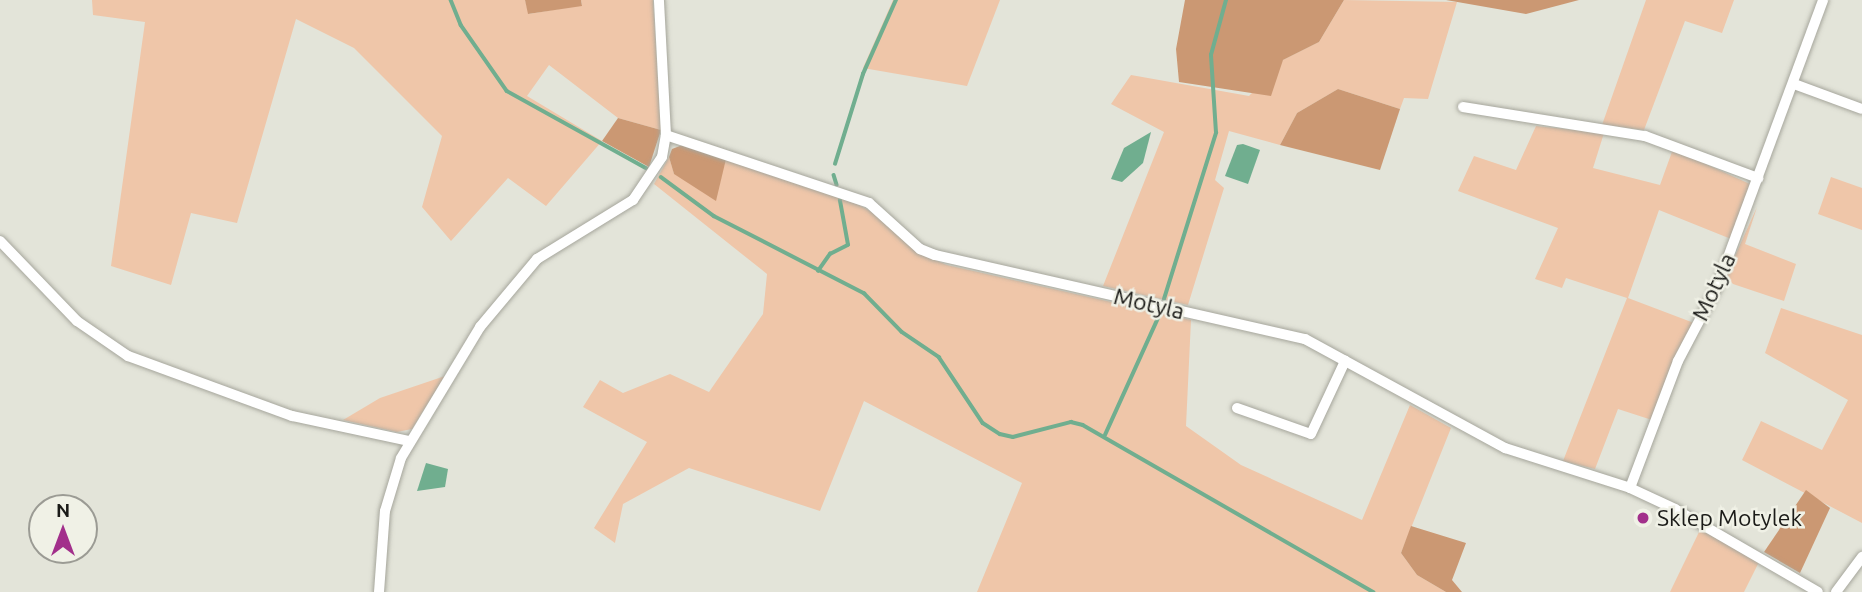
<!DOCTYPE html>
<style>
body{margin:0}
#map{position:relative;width:1862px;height:592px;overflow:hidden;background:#e3e4d9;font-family:Ubuntu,sans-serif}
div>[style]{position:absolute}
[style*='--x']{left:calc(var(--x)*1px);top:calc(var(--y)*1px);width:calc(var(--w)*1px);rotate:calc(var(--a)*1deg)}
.green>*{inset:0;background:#efc6a9}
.forest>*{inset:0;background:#cb9873}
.water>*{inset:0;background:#70ae8f}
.stream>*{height:3.5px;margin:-1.75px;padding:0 1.75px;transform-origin:1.75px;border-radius:1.75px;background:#70ae8f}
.roads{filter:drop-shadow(0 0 2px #a6a69c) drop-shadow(0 0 2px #a6a69c)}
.street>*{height:10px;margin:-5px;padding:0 5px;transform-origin:5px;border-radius:5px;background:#fff}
.dots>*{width:19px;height:19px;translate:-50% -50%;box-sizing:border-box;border:4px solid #f0f1e6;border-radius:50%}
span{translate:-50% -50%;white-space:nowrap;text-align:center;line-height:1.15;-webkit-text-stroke:5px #f0f1e6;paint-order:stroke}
.street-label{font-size:23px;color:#1b1b18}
.poi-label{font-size:23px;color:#1b1b18}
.left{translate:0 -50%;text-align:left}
.north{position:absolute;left:28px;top:494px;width:70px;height:70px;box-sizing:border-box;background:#f0f1e6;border:2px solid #9b9b94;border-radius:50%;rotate:0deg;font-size:19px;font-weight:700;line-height:28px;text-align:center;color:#1b1b18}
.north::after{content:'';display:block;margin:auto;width:24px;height:32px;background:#a22f8b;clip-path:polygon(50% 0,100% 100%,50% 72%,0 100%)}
</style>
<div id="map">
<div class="green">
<i style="clip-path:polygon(92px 0,525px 0,529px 14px,582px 5px,581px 0,653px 0,661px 130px,618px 118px,549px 65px,527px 96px,602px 141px,546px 206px,508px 178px,451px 241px,422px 207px,442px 136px,354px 48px,296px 19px,237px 223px,191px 213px,171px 285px,111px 266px,145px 22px,93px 15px)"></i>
<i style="clip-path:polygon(893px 0,1000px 0,967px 86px,863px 68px)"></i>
<i style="clip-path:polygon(1344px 0,1457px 2px,1428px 99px,1404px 98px,1400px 109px,1338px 89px,1297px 113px,1280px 145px,1229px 131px,1215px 180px,1224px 188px,1188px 305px,1103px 286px,1164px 132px,1111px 104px,1131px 75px,1249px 96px,1283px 60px,1319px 42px)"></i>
<i style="clip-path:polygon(1646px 0,1734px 0,1722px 33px,1685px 21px,1644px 130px,1602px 125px)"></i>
<i style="clip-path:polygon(1536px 126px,1604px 133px,1593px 168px,1660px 185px,1673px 149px,1752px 185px,1731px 239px,1659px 210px,1628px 298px,1694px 323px,1652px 420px,1618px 409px,1595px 469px,1563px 461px,1627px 298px,1566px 278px,1562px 288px,1535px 279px,1558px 228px,1458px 191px,1474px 156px,1516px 170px)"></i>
<i style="clip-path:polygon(669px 157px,674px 174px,726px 159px,857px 204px,883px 218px,918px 253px,947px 265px,1191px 320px,1186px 426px,1241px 465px,1362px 520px,1410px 405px,1451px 428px,1401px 553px,1417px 575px,1446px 592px,977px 592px,1022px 483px,864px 401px,820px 511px,689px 468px,623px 504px,615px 543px,594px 528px,647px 442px,583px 407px,600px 380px,623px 393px,670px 374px,709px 392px,763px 314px,767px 274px,654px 184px)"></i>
<i style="clip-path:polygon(1831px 177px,1862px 188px,1862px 230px,1818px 214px)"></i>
<i style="clip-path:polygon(1757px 207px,1745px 244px,1796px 264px,1784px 301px,1733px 284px,1726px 276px)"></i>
<i style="clip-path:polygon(1781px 308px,1862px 335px,1862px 523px,1742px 460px,1761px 421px,1822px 450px,1848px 400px,1765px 353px)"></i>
<i style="clip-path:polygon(445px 376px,412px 429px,397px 432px,343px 420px,380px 398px)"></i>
<i style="clip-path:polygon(1700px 530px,1760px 560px,1744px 592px,1670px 592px)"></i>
</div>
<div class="forest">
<i style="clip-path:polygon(525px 0,581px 0,582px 6px,528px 14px)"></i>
<i style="clip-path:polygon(1185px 0,1344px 0,1319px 42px,1283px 60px,1271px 96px,1179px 82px,1176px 49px)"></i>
<i style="clip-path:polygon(1446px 0,1579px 0,1526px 14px)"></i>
<i style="clip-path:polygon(1338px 89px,1400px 109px,1380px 170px,1280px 145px,1297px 113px)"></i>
<i style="clip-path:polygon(618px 118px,661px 130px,649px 167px,602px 141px)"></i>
<i style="clip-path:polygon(685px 144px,726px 159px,716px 201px,674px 174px,669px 157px,672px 149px)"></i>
<i style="clip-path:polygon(1806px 490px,1830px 508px,1800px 573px,1764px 552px)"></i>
<i style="clip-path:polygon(1411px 526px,1466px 543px,1452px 580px,1462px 592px,1446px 592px,1417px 575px,1401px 553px)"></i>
</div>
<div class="water">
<i style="clip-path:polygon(1151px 132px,1143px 163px,1122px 182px,1111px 179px,1124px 148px)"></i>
<i style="clip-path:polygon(1243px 144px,1260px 150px,1248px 184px,1225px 176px,1237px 145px)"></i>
<i style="clip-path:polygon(426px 463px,448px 469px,445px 487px,417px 491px)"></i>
</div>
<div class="stream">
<i style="--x:451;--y:0;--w:27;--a:68"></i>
<i style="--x:461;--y:25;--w:80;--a:55.1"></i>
<i style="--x:507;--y:91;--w:159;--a:29"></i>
<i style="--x:835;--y:164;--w:94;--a:-72.7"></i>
<i style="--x:863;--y:74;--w:81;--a:-66"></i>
<i style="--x:834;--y:175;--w:10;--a:73"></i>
<i style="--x:661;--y:177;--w:66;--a:36.3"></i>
<i style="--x:714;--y:216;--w:169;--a:27.2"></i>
<i style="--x:864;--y:293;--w:54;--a:45.7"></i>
<i style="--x:902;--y:332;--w:45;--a:34"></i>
<i style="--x:939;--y:357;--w:79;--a:56.3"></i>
<i style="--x:983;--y:423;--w:20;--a:33"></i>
<i style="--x:1000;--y:434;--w:13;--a:13"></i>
<i style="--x:1013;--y:437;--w:60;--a:-14.5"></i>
<i style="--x:1071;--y:422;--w:12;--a:14"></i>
<i style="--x:1083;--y:425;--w:335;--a:29.9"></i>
<i style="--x:818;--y:271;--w:21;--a:-55"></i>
<i style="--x:830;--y:254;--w:20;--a:-27"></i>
<i style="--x:848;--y:245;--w:45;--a:-100.3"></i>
<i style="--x:1164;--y:299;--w:174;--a:-72.6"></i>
<i style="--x:1216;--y:133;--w:78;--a:-93.7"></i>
<i style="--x:1211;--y:55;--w:57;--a:-74.7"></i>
<i style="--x:1105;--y:435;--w:131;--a:-65.6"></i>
</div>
<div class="roads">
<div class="street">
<i style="--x:1794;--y:84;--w:72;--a:20.2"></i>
<i style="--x:1463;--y:107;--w:184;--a:9.1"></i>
<i style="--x:1645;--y:136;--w:121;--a:20.4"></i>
<i style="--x:666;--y:135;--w:214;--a:18.5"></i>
<i style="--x:869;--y:203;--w:69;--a:42"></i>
<i style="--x:920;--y:249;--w:16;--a:22"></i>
<i style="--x:935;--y:255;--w:379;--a:12.8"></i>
<i style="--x:1305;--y:339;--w:228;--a:28.6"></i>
<i style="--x:1505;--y:448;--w:131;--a:17.7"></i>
<i style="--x:1630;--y:488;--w:50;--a:25"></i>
<i style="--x:1675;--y:509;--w:165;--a:30.1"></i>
<i style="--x:0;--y:241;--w:111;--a:46.1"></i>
<i style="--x:77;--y:321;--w:62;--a:34.5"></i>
<i style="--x:128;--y:356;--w:175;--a:20.1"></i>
<i style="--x:292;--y:416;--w:120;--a:12.1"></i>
<i style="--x:1237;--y:408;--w:78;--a:19.4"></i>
<i style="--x:1311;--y:434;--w:81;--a:-65"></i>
<i style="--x:1630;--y:488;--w:136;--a:-69.3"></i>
<i style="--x:1678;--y:361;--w:84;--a:-62.2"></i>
<i style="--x:1717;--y:287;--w:306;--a:-69.7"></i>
<i style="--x:379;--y:592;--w:81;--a:-85.8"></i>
<i style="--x:385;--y:511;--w:55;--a:-73.2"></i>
<i style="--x:401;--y:458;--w:153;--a:-58.9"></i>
<i style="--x:480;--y:327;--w:89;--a:-50"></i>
<i style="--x:537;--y:259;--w:113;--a:-31.6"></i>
<i style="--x:633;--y:200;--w:52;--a:-56"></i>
<i style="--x:662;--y:157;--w:22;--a:-80"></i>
<i style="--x:666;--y:135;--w:135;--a:-93"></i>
<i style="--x:1836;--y:592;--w:44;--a:-53.4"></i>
</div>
</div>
<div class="dots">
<i style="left:1643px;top:518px;background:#a22f8b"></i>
</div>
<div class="street-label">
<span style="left:1714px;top:287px;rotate:-65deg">Motyla</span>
<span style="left:1149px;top:304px;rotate:13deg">Motyla</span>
</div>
<div class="poi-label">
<span class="left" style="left:1657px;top:518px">Sklep Motylek</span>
</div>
<div class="north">N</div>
</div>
